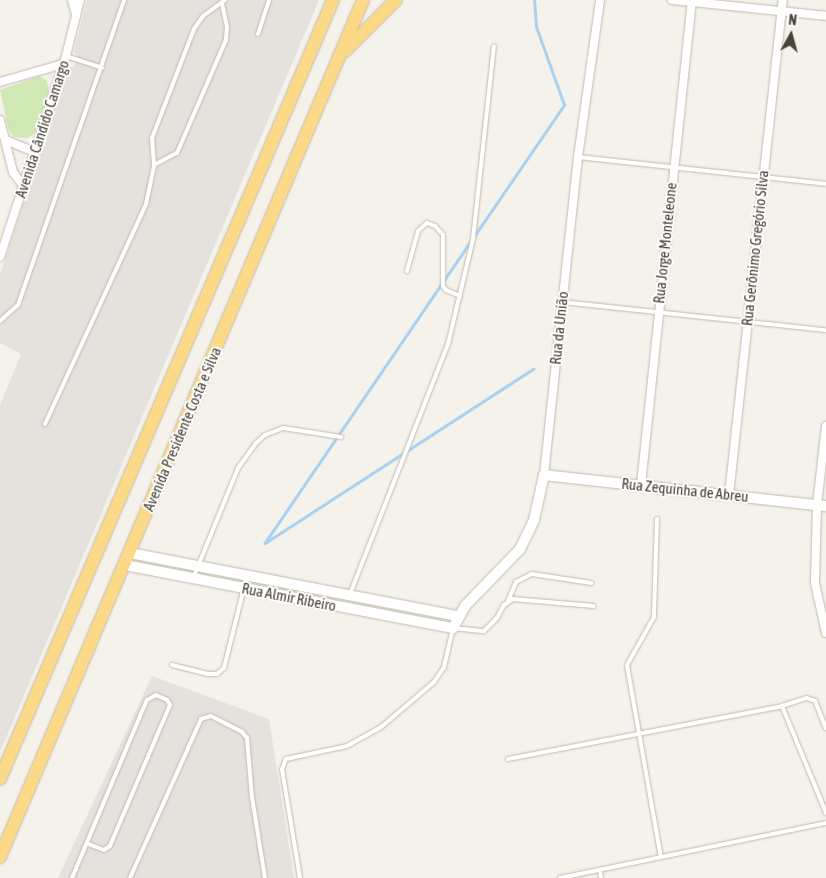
<!DOCTYPE html>
<meta charset="utf-8">
<style>
body{margin:0}
#map{position:relative;width:826px;height:878px;overflow:hidden;background:#f5f2eb;font-family:"Asap Condensed",sans-serif}
div>[style]{position:absolute}
[style*='--x']{left:calc(var(--x)*1px);top:calc(var(--y)*1px);width:calc(var(--w)*1px);rotate:calc(var(--a)*1deg)}
.industrial>*{inset:0;background:#e5e1dc}
.green>*{inset:0;background:#d0e8b4}
.stream>*{height:2.5px;margin:-1.25px;padding:0 1.25px;transform-origin:1.25px;border-radius:1.25px;background:#a9d1f0}
.roads{filter:drop-shadow(0 0 1px #c0baad) drop-shadow(0 0 1px #c0baad)}
.service>*{height:4px;margin:-2px;padding:0 2px;transform-origin:2px;border-radius:2px;background:#fff}
.minor>*{height:8px;margin:-4px;padding:0 4px;transform-origin:4px;border-radius:4px;background:#fff}
.tertiary>*{height:10px;margin:-5px;padding:0 5px;transform-origin:5px;border-radius:5px;background:#fff}
.trunk>*{height:12px;margin:-6px;padding:0 6px;transform-origin:6px;border-radius:6px;background:#fcd986}
span{translate:-50% -50%;white-space:nowrap;text-align:center;line-height:1.15;-webkit-text-stroke:4px #fff;paint-order:stroke}
.street-label{font-size:15px;color:#494338}
.north{position:absolute;left:766px;top:10px;width:50px;height:50px;-webkit-text-stroke:4px #fff;paint-order:stroke;rotate:7deg;font-size:14px;font-weight:700;line-height:20px;text-align:center;color:#494338}
.north::after{content:'';display:block;margin:auto;width:18px;height:22px;background:#494338;clip-path:polygon(50% 0,100% 100%,50% 72%,0 100%)}
</style>
<div id="map">
<div class="industrial">
<i style="clip-path:polygon(87px 0,319px 0,0 752px,0 405px,21px 354px,0 343px,0 275px,68px 67px,74px 67px,78px 56px,74px 52px)"></i>
<i style="clip-path:polygon(152px 676px,269px 719px,294px 878px,58px 878px)"></i>
</div>
<div class="green">
<i style="clip-path:polygon(40px 76px,47px 81px,49px 91px,35px 133px,28px 138px,14px 137px,9px 131px,0 90px)"></i>
</div>
<div class="stream">
<i style="--x:475;--y:235;--w:158;--a:-55.6"></i>
<i style="--x:564;--y:105;--w:83;--a:-109.7"></i>
<i style="--x:536;--y:27;--w:27;--a:-94"></i>
<i style="--x:472;--y:240;--w:367;--a:124.3"></i>
<i style="--x:265;--y:543;--w:320;--a:-33"></i>
</div>
<div class="roads">
<div class="service">
<i style="--x:258;--y:34;--w:36;--a:-72"></i>
<i style="--x:66;--y:56;--w:38;--a:18"></i>
<i style="--x:578;--y:157;--w:249;--a:6.2"></i>
<i style="--x:154;--y:165;--w:26;--a:-28"></i>
<i style="--x:177;--y:153;--w:123;--a:-66.6"></i>
<i style="--x:226;--y:40;--w:13;--a:-86"></i>
<i style="--x:227;--y:27;--w:24;--a:-102"></i>
<i style="--x:407;--y:271;--w:41;--a:-74.6"></i>
<i style="--x:418;--y:231;--w:12;--a:-42"></i>
<i style="--x:427;--y:223;--w:9;--a:21"></i>
<i style="--x:435;--y:226;--w:12;--a:48"></i>
<i style="--x:443;--y:235;--w:51;--a:90"></i>
<i style="--x:443;--y:286;--w:5;--a:53"></i>
<i style="--x:446;--y:290;--w:15;--a:23"></i>
<i style="--x:562;--y:302;--w:265;--a:6.1"></i>
<i style="--x:0;--y:321;--w:24;--a:-42"></i>
<i style="--x:18;--y:305;--w:323;--a:-70.8"></i>
<i style="--x:45;--y:424;--w:242;--a:-65.3"></i>
<i style="--x:146;--y:204;--w:40;--a:-78"></i>
<i style="--x:154;--y:165;--w:27;--a:-94"></i>
<i style="--x:152;--y:138;--w:117;--a:-68.9"></i>
<i style="--x:194;--y:29;--w:16;--a:-55"></i>
<i style="--x:203;--y:16;--w:27;--a:-36"></i>
<i style="--x:657;--y:519;--w:98;--a:91.8"></i>
<i style="--x:654;--y:617;--w:55;--a:119.4"></i>
<i style="--x:627;--y:665;--w:195;--a:80"></i>
<i style="--x:194;--y:576;--w:117;--a:-67.8"></i>
<i style="--x:238;--y:468;--w:31;--a:-54"></i>
<i style="--x:256;--y:443;--w:12;--a:-42"></i>
<i style="--x:265;--y:435;--w:19;--a:-21"></i>
<i style="--x:283;--y:428;--w:59;--a:8.8"></i>
<i style="--x:350;--y:594;--w:269;--a:-68.6"></i>
<i style="--x:448;--y:344;--w:108;--a:-76.6"></i>
<i style="--x:473;--y:239;--w:194;--a:-83.8"></i>
<i style="--x:508;--y:601;--w:21;--a:-67"></i>
<i style="--x:516;--y:582;--w:18;--a:-27"></i>
<i style="--x:532;--y:574;--w:60;--a:8.7"></i>
<i style="--x:172;--y:665;--w:37;--a:14"></i>
<i style="--x:208;--y:674;--w:9;--a:0"></i>
<i style="--x:217;--y:674;--w:9;--a:-41"></i>
<i style="--x:224;--y:668;--w:95;--a:-76"></i>
<i style="--x:782;--y:706;--w:116;--a:67.6"></i>
<i style="--x:508;--y:759;--w:279;--a:-10.9"></i>
<i style="--x:782;--y:706;--w:26;--a:-18"></i>
<i style="--x:807;--y:698;--w:9;--a:21"></i>
<i style="--x:815;--y:701;--w:29;--a:68"></i>
<i style="--x:600;--y:870;--w:8;--a:83"></i>
<i style="--x:72;--y:878;--w:193;--a:-67.2"></i>
<i style="--x:147;--y:700;--w:10;--a:-29"></i>
<i style="--x:156;--y:695;--w:12;--a:24"></i>
<i style="--x:167;--y:700;--w:6;--a:59"></i>
<i style="--x:170;--y:705;--w:153;--a:113.1"></i>
<i style="--x:110;--y:846;--w:7;--a:146"></i>
<i style="--x:104;--y:850;--w:17;--a:-159"></i>
<i style="--x:130;--y:878;--w:174;--a:-65.9"></i>
<i style="--x:201;--y:719;--w:10;--a:-17"></i>
<i style="--x:211;--y:716;--w:35;--a:27"></i>
<i style="--x:242;--y:732;--w:8;--a:50"></i>
<i style="--x:247;--y:738;--w:59;--a:85.2"></i>
<i style="--x:252;--y:797;--w:82;--a:80.9"></i>
<i style="--x:300;--y:878;--w:110;--a:-99.4"></i>
<i style="--x:282;--y:769;--w:11;--a:-68"></i>
<i style="--x:286;--y:759;--w:62;--a:-12"></i>
<i style="--x:347;--y:746;--w:38;--a:-29"></i>
<i style="--x:380;--y:728;--w:71;--a:-40.4"></i>
<i style="--x:434;--y:682;--w:18;--a:-56"></i>
<i style="--x:444;--y:667;--w:40;--a:-77"></i>
<i style="--x:453;--y:628;--w:31;--a:6"></i>
<i style="--x:484;--y:631;--w:18;--a:-45"></i>
<i style="--x:497;--y:618;--w:15;--a:-62"></i>
<i style="--x:504;--y:605;--w:11;--a:-34"></i>
<i style="--x:513;--y:599;--w:81;--a:4.9"></i>
<i style="--x:560;--y:878;--w:272;--a:-11.7"></i>
</div>
<div class="minor">
<i style="--x:72;--y:0;--w:16;--a:75"></i>
<i style="--x:672;--y:0;--w:155;--a:5.9"></i>
<i style="--x:0;--y:82;--w:66;--a:-15.9"></i>
<i style="--x:0;--y:120;--w:54;--a:76"></i>
<i style="--x:13;--y:172;--w:17;--a:54"></i>
<i style="--x:6;--y:140;--w:30;--a:23"></i>
<i style="--x:0;--y:257;--w:212;--a:-71.8"></i>
<i style="--x:66;--y:56;--w:58;--a:-76"></i>
<i style="--x:826;--y:426;--w:80;--a:96.5"></i>
<i style="--x:817;--y:505;--w:78;--a:91.5"></i>
<i style="--x:815;--y:583;--w:51;--a:77.6"></i>
<i style="--x:544;--y:475;--w:320;--a:-83.9"></i>
<i style="--x:578;--y:157;--w:159;--a:-82"></i>
<i style="--x:641;--y:485;--w:488;--a:-84"></i>
<i style="--x:729;--y:495;--w:498;--a:-83.8"></i>
</div>
<div class="tertiary">
<i style="--x:130;--y:553;--w:334;--a:10.9"></i>
<i style="--x:125;--y:565;--w:334;--a:10.9"></i>
<i style="--x:453;--y:628;--w:25;--a:-61"></i>
<i style="--x:465;--y:606;--w:79;--a:-46"></i>
<i style="--x:520;--y:549;--w:32;--a:-64"></i>
<i style="--x:534;--y:520;--w:46;--a:-77.5"></i>
<i style="--x:544;--y:475;--w:284;--a:6.3"></i>
</div>
<div class="trunk">
<i style="--x:345;--y:51;--w:72;--a:-45"></i>
<i style="--x:0;--y:779;--w:847;--a:-66.85"></i>
<i style="--x:0;--y:857;--w:931;--a:-67.04"></i>
</div>
</div>
<div class="street-label">
<span style="left:42px;top:129px;rotate:-72deg">Avenida Cândido Camargo</span>
<span style="left:665px;top:243px;rotate:-84deg">Rua Jorge Monteleone</span>
<span style="left:755px;top:248px;rotate:-84deg">Rua Gerônimo Gregório Silva</span>
<span style="left:559px;top:328px;rotate:-84deg">Rua da União</span>
<span style="left:182px;top:429px;rotate:-67deg">Avenida Presidente Costa e Silva</span>
<span style="left:685px;top:490px;rotate:6deg">Rua Zequinha de Abreu</span>
<span style="left:289px;top:597px;rotate:11deg">Rua Almir Ribeiro</span>
</div>
<div class="north">N</div>
</div>
